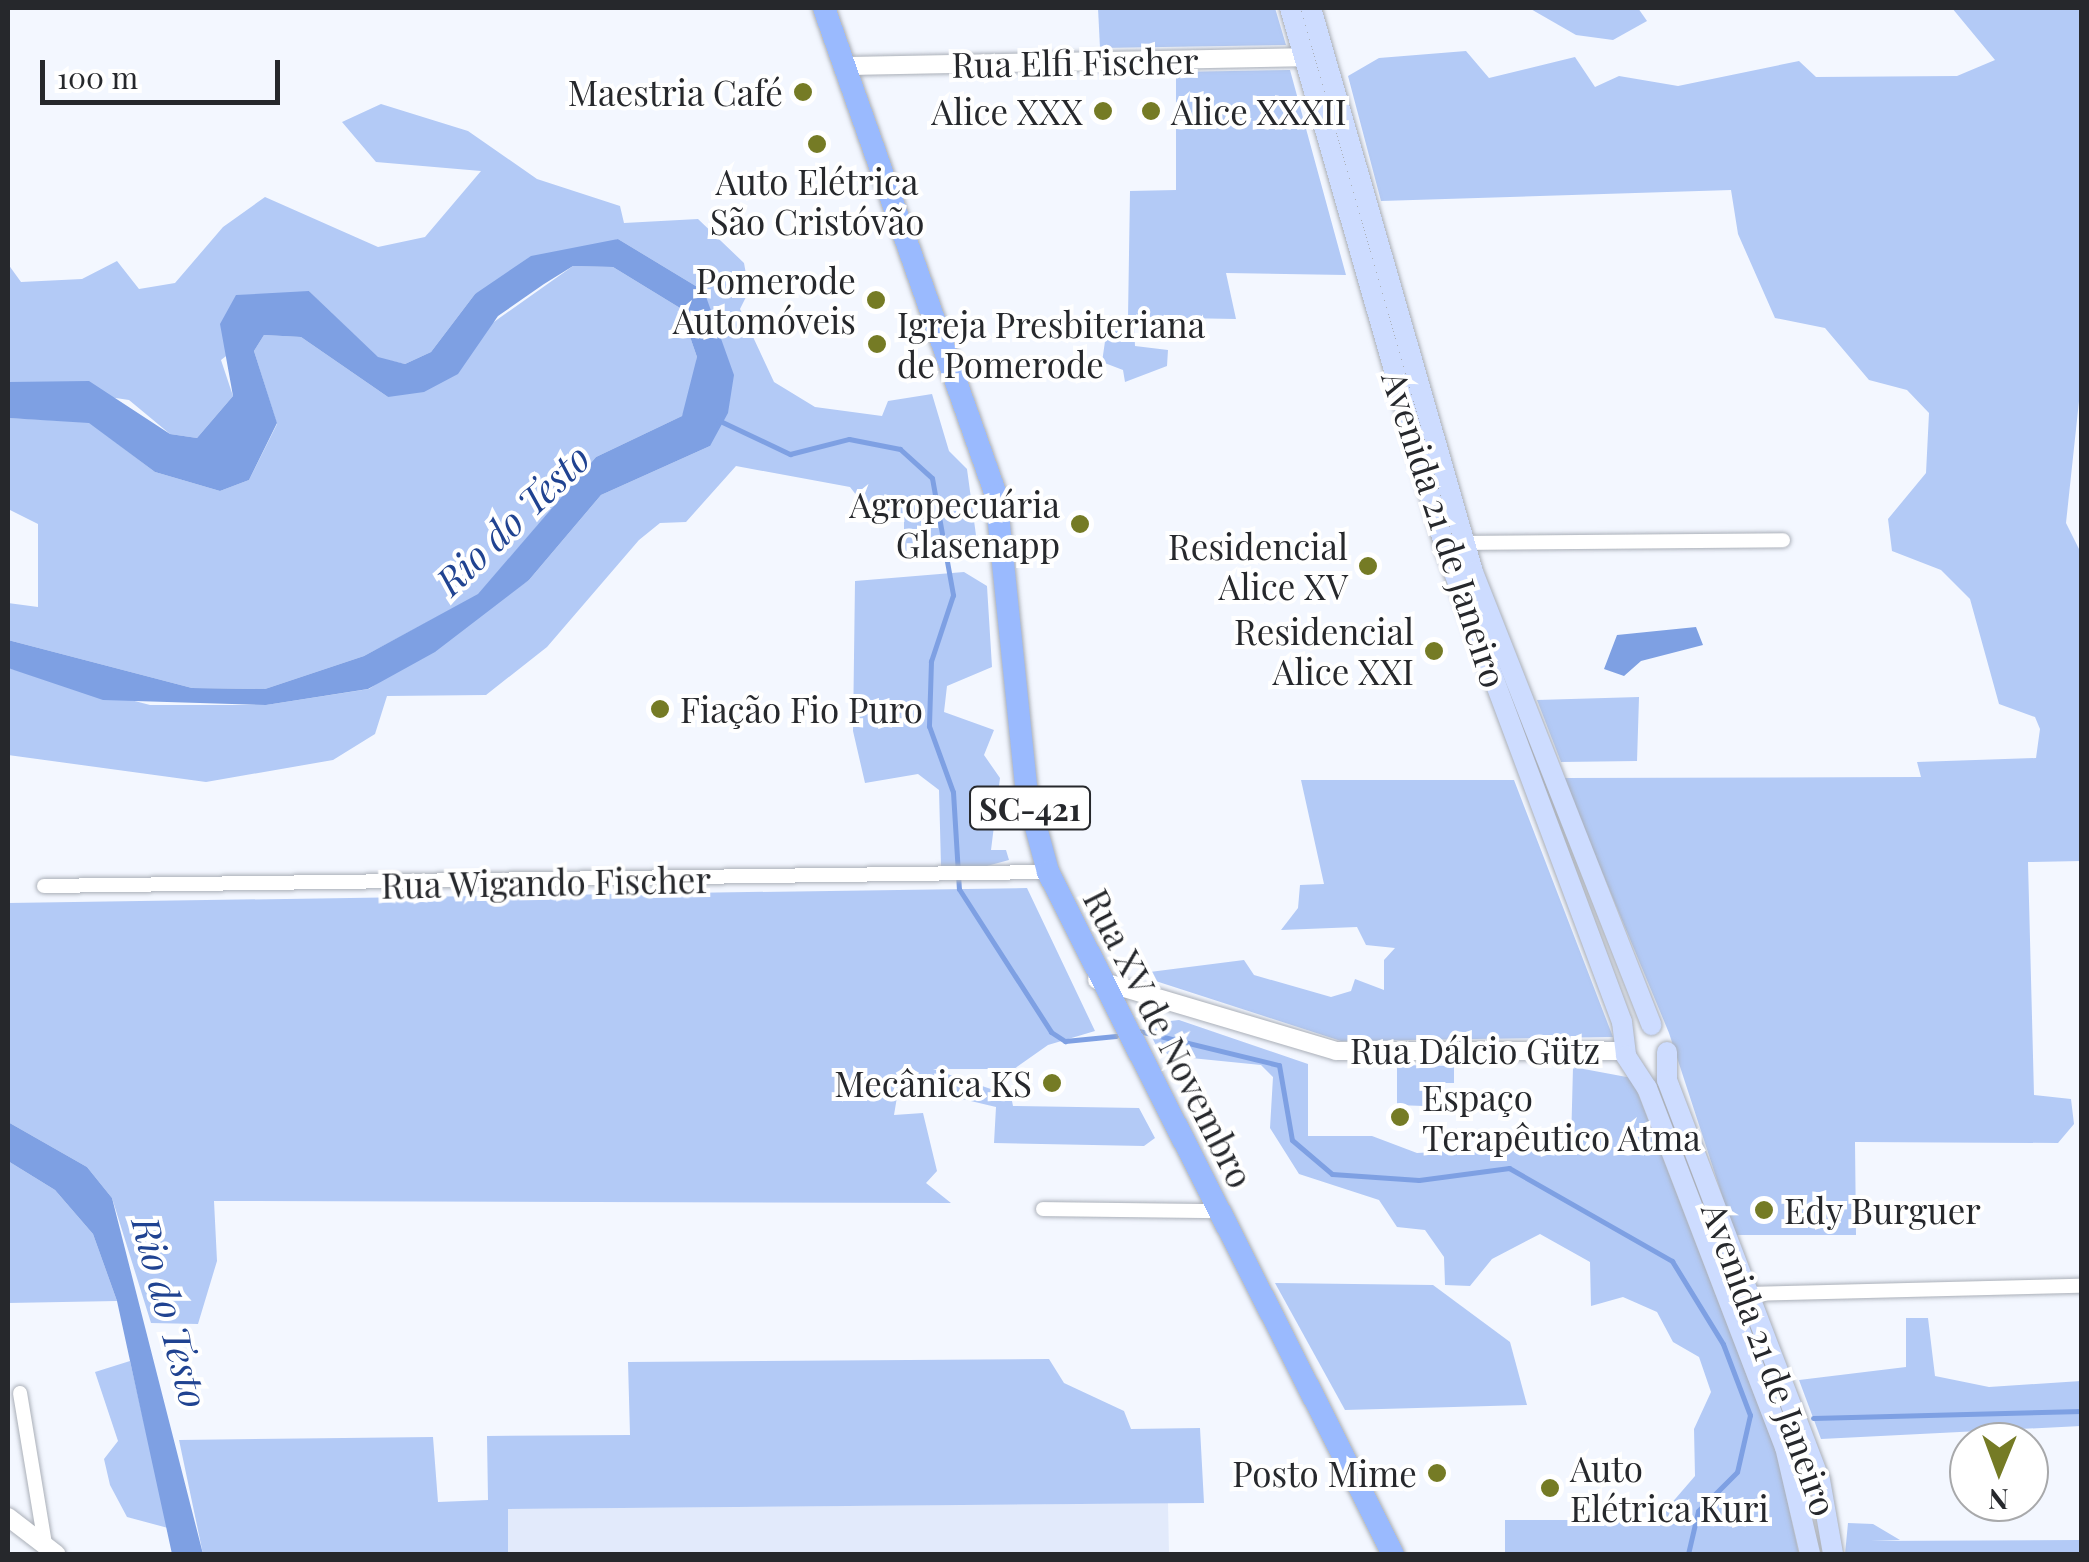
<!DOCTYPE html>
<meta charset="utf-8">
<style>
body{margin:0}
#map{position:relative;width:2089px;height:1562px;overflow:hidden;background:#f3f7ff;font-family:"Playfair Display",serif}
div>[style]{position:absolute}
[style*='--x']{left:calc(var(--x)*1px);top:calc(var(--y)*1px);width:calc(var(--w)*1px);rotate:calc(var(--a)*1deg)}
.built>*{inset:0;background:#e2eafb}
.green>*{inset:0;background:#b3caf6}
.water>*{inset:0;background:#7ea0e3}
.stream>*{height:5px;margin:-2.5px;padding:0 2.5px;transform-origin:2.5px;border-radius:2.5px;background:#7ea0e3}
.roads{filter:drop-shadow(0 0 2px #aaafb8) drop-shadow(0 0 2px #aaafb8)}
.minor>*{height:14px;margin:-7px;padding:0 7px;transform-origin:7px;border-radius:7px;background:#fff}
.tertiary>*{height:18px;margin:-9px;padding:0 9px;transform-origin:9px;border-radius:9px;background:#fff}
.secondary>*{height:20px;margin:-10px;padding:0 10px;transform-origin:10px;border-radius:10px;background:#cddcff}
.primary>*{height:22px;margin:-11px;padding:0 11px;transform-origin:11px;border-radius:11px;background:#9abafe}
.dots>*{width:28px;height:28px;translate:-50% -50%;box-sizing:border-box;border:5px solid #fff;border-radius:50%}
span{translate:-50% -50%;white-space:nowrap;text-align:center;line-height:1.15;-webkit-text-stroke:8px #fff;paint-order:stroke}
.shield-label span{padding:2px 8px;background:#fff;border:2px solid;border-radius:8px;-webkit-text-stroke-width:0}
.shield-label{font-size:32px;color:#26282c;font-weight:700}
.street-label{font-size:35px;color:#26282c}
.poi-label{font-size:35px;color:#26282c}
.right{translate:-100% -50%;text-align:right}
.left{translate:0 -50%;text-align:left}
.water-label{font-size:38px;color:#204391;font-style:italic}
.frame{position:absolute;inset:0;border:10px solid #26282c;pointer-events:none}
.north{position:absolute;left:1949px;top:1422px;width:100px;height:100px;box-sizing:border-box;background:#fff;border:2px solid #a8a9ab;border-radius:50%;rotate:181deg;font-size:28px;font-weight:700;line-height:40px;text-align:center;color:#26282c}
.north::after{content:'';display:block;margin:auto;width:35px;height:45px;background:#757b25;clip-path:polygon(50% 0,100% 100%,50% 72%,0 100%)}
.scale{position:absolute;left:40px;top:60px;width:240px;height:45px;box-sizing:border-box;border:5px solid #26282c;border-top:0;padding-left:12px;font-size:30px;line-height:35px;white-space:nowrap;color:#26282c;-webkit-text-stroke:8px #fff;paint-order:stroke}
</style>
<div id="map">
<div class="built">
<i style="clip-path:polygon(1168px 1503px,1169px 1554px,508px 1554px,507px 1509px)"></i>
</div>
<div class="green">
<i style="clip-path:polygon(1098px 8px,1275px 8px,1286px 45px,1100px 48px)"></i>
<i style="clip-path:polygon(1529px 8px,1638px 8px,1647px 21px,1613px 40px,1576px 35px)"></i>
<i style="clip-path:polygon(1952px 8px,2081px 8px,2082px 373px,2066px 523px,2082px 555px,2081px 861px,2028px 862px,2034px 1095px,2071px 1099px,2074px 1124px,2058px 1143px,1855px 1142px,1856px 1235px,1735px 1235px,1669px 1033px,1563px 778px,1921px 777px,1917px 762px,2036px 758px,2040px 729px,2035px 717px,1999px 704px,1970px 599px,1941px 570px,1892px 551px,1888px 519px,1926px 473px,1929px 413px,1907px 390px,1869px 380px,1825px 328px,1775px 318px,1738px 234px,1731px 190px,1381px 201px,1348px 76px,1379px 58px,1466px 51px,1489px 78px,1575px 57px,1595px 87px,1619px 76px,1678px 86px,1799px 61px,1816px 77px,1957px 76px,1995px 60px)"></i>
<i style="clip-path:polygon(1290px 70px,1346px 275px,1226px 273px,1236px 319px,1128px 317px,1130px 191px,1176px 190px,1176px 72px)"></i>
<i style="clip-path:polygon(381px 104px,468px 131px,537px 179px,620px 206px,624px 223px,698px 219px,744px 263px,749px 291px,740px 309px,774px 382px,815px 407px,882px 416px,888px 401px,932px 394px,949px 451px,967px 469px,978px 550px,904px 551px,904px 519px,867px 509px,850px 487px,736px 466px,686px 522px,660px 523px,639px 540px,547px 647px,486px 695px,387px 696px,375px 734px,333px 760px,206px 782px,8px 755px,8px 668px,150px 705px,266px 705px,369px 689px,529px 580px,601px 495px,710px 446px,704px 291px,618px 239px,475px 294px,431px 352px,405px 364px,378px 358px,309px 291px,221px 360px,233px 396px,197px 438px,170px 434px,129px 400px,8px 382px,8px 264px,21px 282px,82px 279px,117px 261px,139px 289px,175px 283px,223px 227px,265px 197px,378px 247px,425px 237px,481px 171px,376px 162px,342px 122px)"></i>
<i style="clip-path:polygon(573px 266px,613px 267px,680px 308px,697px 357px,693px 394px,682px 416px,596px 457px,478px 595px,364px 656px,265px 689px,192px 688px,8px 640px,8px 603px,38px 607px,38px 524px,8px 509px,8px 418px,89px 422px,155px 472px,220px 491px,249px 480px,277px 424px,254px 351px,264px 335px,301px 337px,388px 397px)"></i>
<i style="clip-path:polygon(1108px 321px,1134px 322px,1135px 346px,1168px 350px,1167px 366px,1125px 382px,1123px 370px,1102px 362px)"></i>
<i style="clip-path:polygon(964px 572px,987px 586px,992px 667px,947px 686px,944px 712px,994px 730px,984px 755px,1000px 778px,991px 850px,1006px 850px,1009px 860px,987px 866px,941px 866px,939px 790px,918px 774px,865px 783px,853px 731px,855px 581px)"></i>
<i style="clip-path:polygon(1639px 697px,1637px 761px,1561px 762px,1537px 700px)"></i>
<i style="clip-path:polygon(1301px 780px,1514px 780px,1613px 1037px,1341px 1041px,1134px 974px,1244px 960px,1254px 975px,1331px 997px,1351px 991px,1355px 979px,1384px 990px,1384px 960px,1395px 948px,1366px 945px,1357px 927px,1281px 930px,1298px 908px,1300px 885px,1324px 884px)"></i>
<i style="clip-path:polygon(1027px 888px,1095px 1031px,1048px 1045px,1014px 1069px,933px 1069px,1011px 1096px,1013px 1106px,1139px 1108px,1155px 1138px,1144px 1146px,994px 1143px,996px 1107px,916px 1088px,897px 1097px,894px 1115px,923px 1113px,937px 1171px,926px 1183px,951px 1203px,214px 1201px,217px 1261px,198px 1324px,151px 1323px,112px 1198px,87px 1167px,8px 1122px,8px 903px)"></i>
<i style="clip-path:polygon(1179px 1020px,1308px 1064px,1308px 1136px,1372px 1136px,1417px 1153px,1571px 1144px,1573px 1067px,1632px 1078px,1777px 1454px,1799px 1554px,1505px 1554px,1505px 1520px,1657px 1520px,1695px 1476px,1694px 1429px,1711px 1392px,1699px 1357px,1673px 1342px,1657px 1312px,1623px 1297px,1591px 1306px,1590px 1262px,1540px 1234px,1492px 1259px,1470px 1286px,1445px 1285px,1444px 1257px,1425px 1230px,1397px 1227px,1379px 1200px,1299px 1174px,1270px 1128px,1273px 1077px,1261px 1065px,1161px 1055px,1145px 1024px)"></i>
<i style="clip-path:polygon(1397px 1065px,1454px 1066px,1454px 1083px,1425px 1083px,1424px 1106px,1397px 1105px)"></i>
<i style="clip-path:polygon(8px 1161px,55px 1190px,93px 1234px,117px 1301px,8px 1303px)"></i>
<i style="clip-path:polygon(1275px 1283px,1433px 1285px,1510px 1342px,1527px 1405px,1345px 1410px)"></i>
<i style="clip-path:polygon(1906px 1318px,1928px 1318px,1935px 1376px,1989px 1387px,2081px 1381px,2081px 1426px,1821px 1439px,1799px 1380px,1906px 1367px)"></i>
<i style="clip-path:polygon(1049px 1359px,1064px 1383px,1124px 1411px,1131px 1429px,1200px 1428px,1204px 1503px,508px 1509px,508px 1554px,203px 1554px,179px 1440px,433px 1437px,438px 1502px,488px 1500px,487px 1436px,630px 1435px,628px 1362px)"></i>
<i style="clip-path:polygon(130px 1361px,168px 1528px,127px 1517px,110px 1485px,104px 1459px,118px 1441px,95px 1372px)"></i>
<i style="clip-path:polygon(1848px 1523px,1873px 1524px,1900px 1540px,1871px 1541px,2081px 1540px,2081px 1554px,1845px 1554px)"></i>
</div>
<div class="water">
<i style="clip-path:polygon(618px 239px,704px 291px,734px 375px,728px 413px,710px 446px,601px 495px,529px 580px,435px 652px,368px 689px,266px 705px,103px 700px,8px 668px,8px 640px,192px 688px,265px 689px,364px 656px,478px 594px,596px 457px,682px 416px,697px 357px,680px 308px,613px 267px,573px 266px,544px 284px,498px 316px,458px 374px,424px 392px,388px 397px,301px 337px,264px 335px,254px 351px,277px 423px,249px 480px,220px 491px,155px 472px,89px 423px,8px 418px,8px 382px,89px 381px,170px 434px,197px 438px,233px 396px,220px 324px,236px 295px,309px 291px,378px 357px,405px 364px,431px 352px,475px 294px,531px 256px)"></i>
<i style="clip-path:polygon(1696px 627px,1703px 645px,1641px 661px,1624px 676px,1604px 669px,1617px 635px)"></i>
<i style="clip-path:polygon(8px 1122px,87px 1167px,112px 1198px,203px 1554px,172px 1554px,117px 1301px,93px 1234px,55px 1190px,8px 1161px)"></i>
</div>
<div class="stream">
<i style="--x:718;--y:420;--w:80;--a:25.3"></i>
<i style="--x:790;--y:454;--w:61;--a:-14.3"></i>
<i style="--x:849;--y:439;--w:52;--a:11.1"></i>
<i style="--x:900;--y:449;--w:43;--a:42.2"></i>
<i style="--x:932;--y:478;--w:119;--a:79.8"></i>
<i style="--x:953;--y:595;--w:70;--a:108.4"></i>
<i style="--x:931;--y:661;--w:65;--a:91.8"></i>
<i style="--x:929;--y:726;--w:70;--a:70"></i>
<i style="--x:953;--y:792;--w:97;--a:86.5"></i>
<i style="--x:959;--y:889;--w:170;--a:57.2"></i>
<i style="--x:1051;--y:1032;--w:17;--a:33"></i>
<i style="--x:1065;--y:1041;--w:51;--a:-5.6"></i>
<i style="--x:1139;--y:1031;--w:144;--a:13.7"></i>
<i style="--x:1279;--y:1065;--w:76;--a:80.2"></i>
<i style="--x:1292;--y:1140;--w:52;--a:40.4"></i>
<i style="--x:1332;--y:1174;--w:87;--a:3.9"></i>
<i style="--x:1419;--y:1180;--w:91;--a:-7.6"></i>
<i style="--x:1509;--y:1168;--w:188;--a:29.7"></i>
<i style="--x:1672;--y:1261;--w:97;--a:58.4"></i>
<i style="--x:1723;--y:1344;--w:76;--a:69.2"></i>
<i style="--x:1750;--y:1415;--w:58;--a:102.8"></i>
<i style="--x:1737;--y:1472;--w:55;--a:135"></i>
<i style="--x:1698;--y:1511;--w:44;--a:103.1"></i>
<i style="--x:1813;--y:1418;--w:269;--a:-1.5"></i>
</div>
<div class="roads">
<div class="minor">
<i style="--x:1464;--y:543;--w:319;--a:-0.5"></i>
<i style="--x:44;--y:886;--w:1004;--a:-0.8"></i>
<i style="--x:1043;--y:1209;--w:173;--a:0.7"></i>
<i style="--x:1743;--y:1294;--w:339;--a:-1.4"></i>
<i style="--x:20;--y:1393;--w:153;--a:80.6"></i>
</div>
<div class="tertiary">
<i style="--x:845;--y:66;--w:459;--a:-1.1"></i>
<i style="--x:1097;--y:980;--w:249;--a:16.5"></i>
<i style="--x:1336;--y:1051;--w:288;--a:0"></i>
<i style="--x:8;--y:1517;--w:61;--a:37.6"></i>
</div>
<div class="secondary">
<i style="--x:1290;--y:8;--w:565;--a:73.97"></i>
<i style="--x:1446;--y:551;--w:503;--a:69.51"></i>
<i style="--x:1622;--y:1022;--w:34;--a:83"></i>
<i style="--x:1626;--y:1056;--w:38;--a:57"></i>
<i style="--x:1647;--y:1088;--w:385;--a:69"></i>
<i style="--x:1785;--y:1447;--w:110;--a:76.8"></i>
<i style="--x:1311;--y:8;--w:587;--a:73.97"></i>
<i style="--x:1473;--y:572;--w:487;--a:68.5"></i>
<i style="--x:1667;--y:1052;--w:28;--a:90"></i>
<i style="--x:1667;--y:1080;--w:428;--a:69.1"></i>
<i style="--x:1820;--y:1480;--w:75;--a:80"></i>
</div>
<div class="primary">
<i style="--x:824;--y:8;--w:516;--a:70.55"></i>
<i style="--x:996;--y:495;--w:301;--a:84.1"></i>
<i style="--x:1027;--y:794;--w:81;--a:74.9"></i>
<i style="--x:1048;--y:872;--w:764;--a:63.17"></i>
</div>
</div>
<div class="dots">
<i style="left:803px;top:92px;background:#757b25"></i>
<i style="left:1103px;top:111px;background:#757b25"></i>
<i style="left:1151px;top:111px;background:#757b25"></i>
<i style="left:817px;top:144px;background:#757b25"></i>
<i style="left:876px;top:300px;background:#757b25"></i>
<i style="left:877px;top:344px;background:#757b25"></i>
<i style="left:1080px;top:524px;background:#757b25"></i>
<i style="left:1368px;top:566px;background:#757b25"></i>
<i style="left:1434px;top:651px;background:#757b25"></i>
<i style="left:660px;top:709px;background:#757b25"></i>
<i style="left:1052px;top:1083px;background:#757b25"></i>
<i style="left:1400px;top:1117px;background:#757b25"></i>
<i style="left:1764px;top:1210px;background:#757b25"></i>
<i style="left:1437px;top:1473px;background:#757b25"></i>
<i style="left:1550px;top:1488px;background:#757b25"></i>
</div>
<div class="shield-label">
<span style="left:1030px;top:808px">SC-421</span>
</div>
<div class="street-label">
<span style="left:1075px;top:62px;rotate:-1deg">Rua Elfi Fischer</span>
<span style="left:1445px;top:529px;rotate:72deg">Avenida 21 de Janeiro</span>
<span style="left:546px;top:882px;rotate:-1deg">Rua Wigando Fischer</span>
<span style="left:1169px;top:1038px;rotate:63deg">Rua XV de Novembro</span>
<span style="left:1475px;top:1050px">Rua Dálcio Gütz</span>
<span style="left:1770px;top:1359px;rotate:70deg">Avenida 21 de Janeiro</span>
</div>
<div class="poi-label">
<span class="right" style="left:783px;top:92px">Maestria Café</span>
<span class="right" style="left:1083px;top:111px">Alice XXX</span>
<span class="left" style="left:1171px;top:111px">Alice XXXII</span>
<span style="left:817px;top:201px">Auto Elétrica<br>São Cristóvão</span>
<span class="right" style="left:856px;top:300px">Pomerode<br>Automóveis</span>
<span class="left" style="left:897px;top:344px">Igreja Presbiteriana<br>de Pomerode</span>
<span class="right" style="left:1060px;top:524px">Agropecuária<br>Glasenapp</span>
<span class="right" style="left:1348px;top:566px">Residencial<br>Alice XV</span>
<span class="right" style="left:1414px;top:651px">Residencial<br>Alice XXI</span>
<span class="left" style="left:680px;top:709px">Fiação Fio Puro</span>
<span class="right" style="left:1032px;top:1083px">Mecânica KS</span>
<span class="left" style="left:1422px;top:1117px">Espaço<br>Terapêutico Atma</span>
<span class="left" style="left:1784px;top:1210px">Edy Burguer</span>
<span class="left" style="left:1570px;top:1488px">Auto<br>Elétrica Kuri</span>
<span class="right" style="left:1417px;top:1473px">Posto Mime</span>
</div>
<div class="water-label">
<span style="left:512px;top:519px;rotate:-44deg">Rio do Testo</span>
<span style="left:171px;top:1312px;rotate:75deg">Rio do Testo</span>
</div>
<div class="frame"></div>
<div class="north">N</div>
<div class="scale">100 m</div>
</div>
